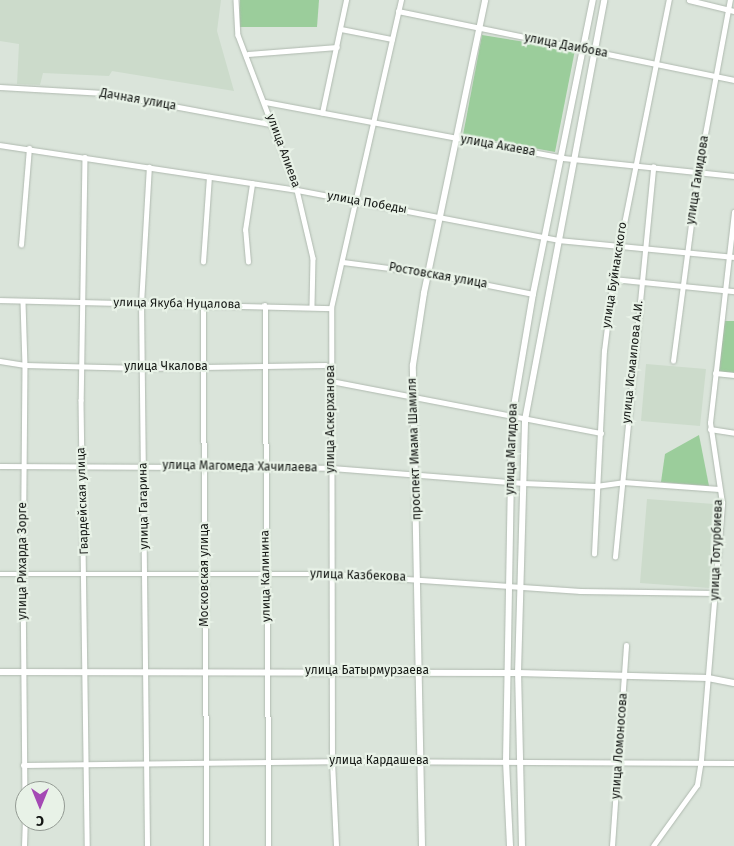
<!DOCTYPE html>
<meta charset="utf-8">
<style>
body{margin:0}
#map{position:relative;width:734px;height:846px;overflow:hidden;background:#dae4da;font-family:"Fira Sans",sans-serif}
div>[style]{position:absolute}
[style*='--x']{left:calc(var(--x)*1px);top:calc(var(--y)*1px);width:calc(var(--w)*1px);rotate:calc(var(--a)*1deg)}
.built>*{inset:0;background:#ccdbcb}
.green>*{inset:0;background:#9bcd9b}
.roads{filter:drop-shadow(0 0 1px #afb9af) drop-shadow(0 0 1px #afb9af)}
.street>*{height:4.5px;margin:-2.25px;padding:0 2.25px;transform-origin:2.25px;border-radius:2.25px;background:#fff}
.secondary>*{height:6px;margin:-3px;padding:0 3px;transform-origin:3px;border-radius:3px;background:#fff}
span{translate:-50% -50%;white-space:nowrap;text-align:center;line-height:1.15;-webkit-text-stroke:4.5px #e8f2e7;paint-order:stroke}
.street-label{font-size:12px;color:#141714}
.north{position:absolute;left:15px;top:781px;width:50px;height:50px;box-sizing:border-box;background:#e8f2e7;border:1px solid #939a93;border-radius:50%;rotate:180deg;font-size:14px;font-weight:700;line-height:20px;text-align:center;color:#141714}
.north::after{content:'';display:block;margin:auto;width:18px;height:22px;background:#a449b4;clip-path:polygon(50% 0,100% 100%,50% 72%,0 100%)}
</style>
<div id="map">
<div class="built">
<i style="clip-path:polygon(0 0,221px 0,217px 31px,234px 91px,112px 71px,109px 76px,43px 73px,40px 85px,17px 84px,19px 44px,0 41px)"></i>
<i style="clip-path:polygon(646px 364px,706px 369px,700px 426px,641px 421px)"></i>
<i style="clip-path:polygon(647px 499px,714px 504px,710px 588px,640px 583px)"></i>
</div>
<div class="green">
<i style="clip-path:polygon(240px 0,319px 0,317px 27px,239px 27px)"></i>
<i style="clip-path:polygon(482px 35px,575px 50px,555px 152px,463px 135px)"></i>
<i style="clip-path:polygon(723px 321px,734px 321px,734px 373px,718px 372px)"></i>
<i style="clip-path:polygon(699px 435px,709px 486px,661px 482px,665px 454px)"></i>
</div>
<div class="roads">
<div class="street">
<i style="--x:236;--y:0;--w:35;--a:87"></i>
<i style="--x:238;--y:35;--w:166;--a:69.2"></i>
<i style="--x:297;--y:190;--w:70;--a:76.8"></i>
<i style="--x:313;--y:258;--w:49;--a:91.2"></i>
<i style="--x:689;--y:0;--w:46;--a:13.7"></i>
<i style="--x:398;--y:11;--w:343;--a:11.6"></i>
<i style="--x:341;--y:29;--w:52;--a:11.1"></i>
<i style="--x:248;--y:54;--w:89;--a:-4.5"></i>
<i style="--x:0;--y:87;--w:104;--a:3.3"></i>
<i style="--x:104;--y:93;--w:174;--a:10.6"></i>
<i style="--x:265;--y:102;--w:303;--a:10.6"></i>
<i style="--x:563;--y:158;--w:172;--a:6"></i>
<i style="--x:322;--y:113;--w:116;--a:-78"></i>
<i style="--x:0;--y:145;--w:300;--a:8.6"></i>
<i style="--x:297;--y:190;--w:266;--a:10.8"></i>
<i style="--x:558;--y:240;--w:177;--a:5.5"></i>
<i style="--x:85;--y:157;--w:243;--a:90.9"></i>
<i style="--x:81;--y:400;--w:446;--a:89.2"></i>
<i style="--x:21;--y:245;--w:97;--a:-85.3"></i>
<i style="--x:203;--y:262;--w:85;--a:-86"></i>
<i style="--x:248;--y:262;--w:32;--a:-95"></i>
<i style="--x:245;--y:230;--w:47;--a:-81.3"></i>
<i style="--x:343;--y:262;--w:86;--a:7.4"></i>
<i style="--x:428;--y:273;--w:107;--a:11.3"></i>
<i style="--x:613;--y:279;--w:122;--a:5.7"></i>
<i style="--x:0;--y:300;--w:331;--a:1.4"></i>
<i style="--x:23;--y:302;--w:63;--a:88.2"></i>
<i style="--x:25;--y:365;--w:209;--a:90.5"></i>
<i style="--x:23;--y:574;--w:247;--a:89.5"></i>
<i style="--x:203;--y:304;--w:542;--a:89.58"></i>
<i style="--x:265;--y:305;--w:541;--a:89.58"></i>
<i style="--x:0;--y:361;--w:25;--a:9"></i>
<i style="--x:25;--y:365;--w:117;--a:1.5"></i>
<i style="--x:142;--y:368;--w:183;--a:-0.9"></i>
<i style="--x:325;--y:365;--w:7;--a:27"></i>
<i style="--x:673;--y:361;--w:191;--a:-82.5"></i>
<i style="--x:698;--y:172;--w:175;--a:-79.5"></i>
<i style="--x:715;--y:373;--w:19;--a:6"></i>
<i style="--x:331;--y:381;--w:275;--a:10.9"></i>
<i style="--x:710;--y:429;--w:24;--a:9"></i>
<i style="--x:0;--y:466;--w:332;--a:0.3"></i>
<i style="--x:332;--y:468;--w:192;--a:4.5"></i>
<i style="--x:523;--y:483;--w:73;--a:2.4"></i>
<i style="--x:596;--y:486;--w:27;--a:-8"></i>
<i style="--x:623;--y:482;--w:96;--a:4.2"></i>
<i style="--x:594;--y:554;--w:203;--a:-87.2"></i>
<i style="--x:604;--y:351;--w:73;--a:-82.9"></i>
<i style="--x:613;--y:279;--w:285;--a:-78.7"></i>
<i style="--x:615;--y:557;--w:392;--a:-84.4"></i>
<i style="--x:0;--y:574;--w:333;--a:0"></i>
<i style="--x:333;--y:574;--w:248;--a:3.9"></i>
<i style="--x:580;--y:591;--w:136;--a:0.8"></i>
<i style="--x:23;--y:765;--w:309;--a:-0.7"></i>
<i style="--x:332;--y:761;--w:402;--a:0.3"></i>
<i style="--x:24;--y:846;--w:25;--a:-88"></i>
<i style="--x:147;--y:846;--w:542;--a:-90.63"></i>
<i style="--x:141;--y:304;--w:137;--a:-86.7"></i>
<i style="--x:336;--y:846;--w:85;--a:-92.7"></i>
<i style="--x:332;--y:761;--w:453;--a:-90.1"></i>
<i style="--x:331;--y:308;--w:316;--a:-77.2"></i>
<i style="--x:612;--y:846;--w:201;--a:-86"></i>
<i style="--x:653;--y:846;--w:75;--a:-54.2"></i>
<i style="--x:697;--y:785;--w:25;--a:-81"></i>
<i style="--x:701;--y:760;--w:258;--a:-85.3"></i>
<i style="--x:722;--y:503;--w:81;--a:-98.5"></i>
<i style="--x:710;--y:423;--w:212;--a:-83.5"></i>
</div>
<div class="secondary">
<i style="--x:0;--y:672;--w:518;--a:0.11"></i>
<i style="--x:518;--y:673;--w:190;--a:1.5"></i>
<i style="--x:708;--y:678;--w:26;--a:11"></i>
<i style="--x:422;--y:846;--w:481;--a:-91.1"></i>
<i style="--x:413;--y:365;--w:73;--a:-81.3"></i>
<i style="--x:424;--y:293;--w:299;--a:-78.2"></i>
<i style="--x:510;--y:846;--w:85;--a:-92.7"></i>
<i style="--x:506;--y:761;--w:343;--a:-89"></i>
<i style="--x:512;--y:418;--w:126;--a:-80.4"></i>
<i style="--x:533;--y:294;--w:300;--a:-78.5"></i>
<i style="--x:522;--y:846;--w:173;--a:-91.3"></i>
<i style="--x:518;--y:673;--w:253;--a:-88.4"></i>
<i style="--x:525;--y:420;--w:427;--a:-79.3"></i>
</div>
</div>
<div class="street-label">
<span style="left:566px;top:46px;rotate:11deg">улица Даибова</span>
<span style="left:138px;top:100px;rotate:10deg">Дачная улица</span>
<span style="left:498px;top:146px;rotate:10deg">улица Акаева</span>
<span style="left:283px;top:151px;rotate:70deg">улица Алиева</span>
<span style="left:698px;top:180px;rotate:-81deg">улица Гамидова</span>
<span style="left:367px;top:203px;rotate:10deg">улица Победы</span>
<span style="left:615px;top:275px;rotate:-81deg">улица Буйнакского</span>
<span style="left:438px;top:276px;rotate:10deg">Ростовская улица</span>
<span style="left:177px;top:304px;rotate:1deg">улица Якуба Нуцалова</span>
<span style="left:633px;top:362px;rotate:-84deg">улица Исмаилова А.И.</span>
<span style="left:166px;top:367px">улица Чкалова</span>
<span style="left:331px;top:419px;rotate:-90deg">улица Аскерханова</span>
<span style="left:415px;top:449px;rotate:-92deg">проспект Имама Шамиля</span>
<span style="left:512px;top:449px;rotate:-88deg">улица Магидова</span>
<span style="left:240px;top:467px;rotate:1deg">улица Магомеда Хачилаева</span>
<span style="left:83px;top:501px;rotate:-92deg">Гвардейская улица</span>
<span style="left:144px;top:506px;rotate:-91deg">улица Гагарина</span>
<span style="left:717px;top:550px;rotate:-88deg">улица Тотурбиева</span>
<span style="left:23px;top:561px;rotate:-90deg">улица Рихарда Зорге</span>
<span style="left:205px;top:575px;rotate:-90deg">Московская улица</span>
<span style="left:266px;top:576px;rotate:-91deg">улица Калинина</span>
<span style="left:358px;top:576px;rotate:2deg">улица Казбекова</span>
<span style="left:367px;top:671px">улица Батырмурзаева</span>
<span style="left:620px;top:746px;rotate:-86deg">улица Ломоносова</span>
<span style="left:379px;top:761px">улица Кардашева</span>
</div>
<div class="north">С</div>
</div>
